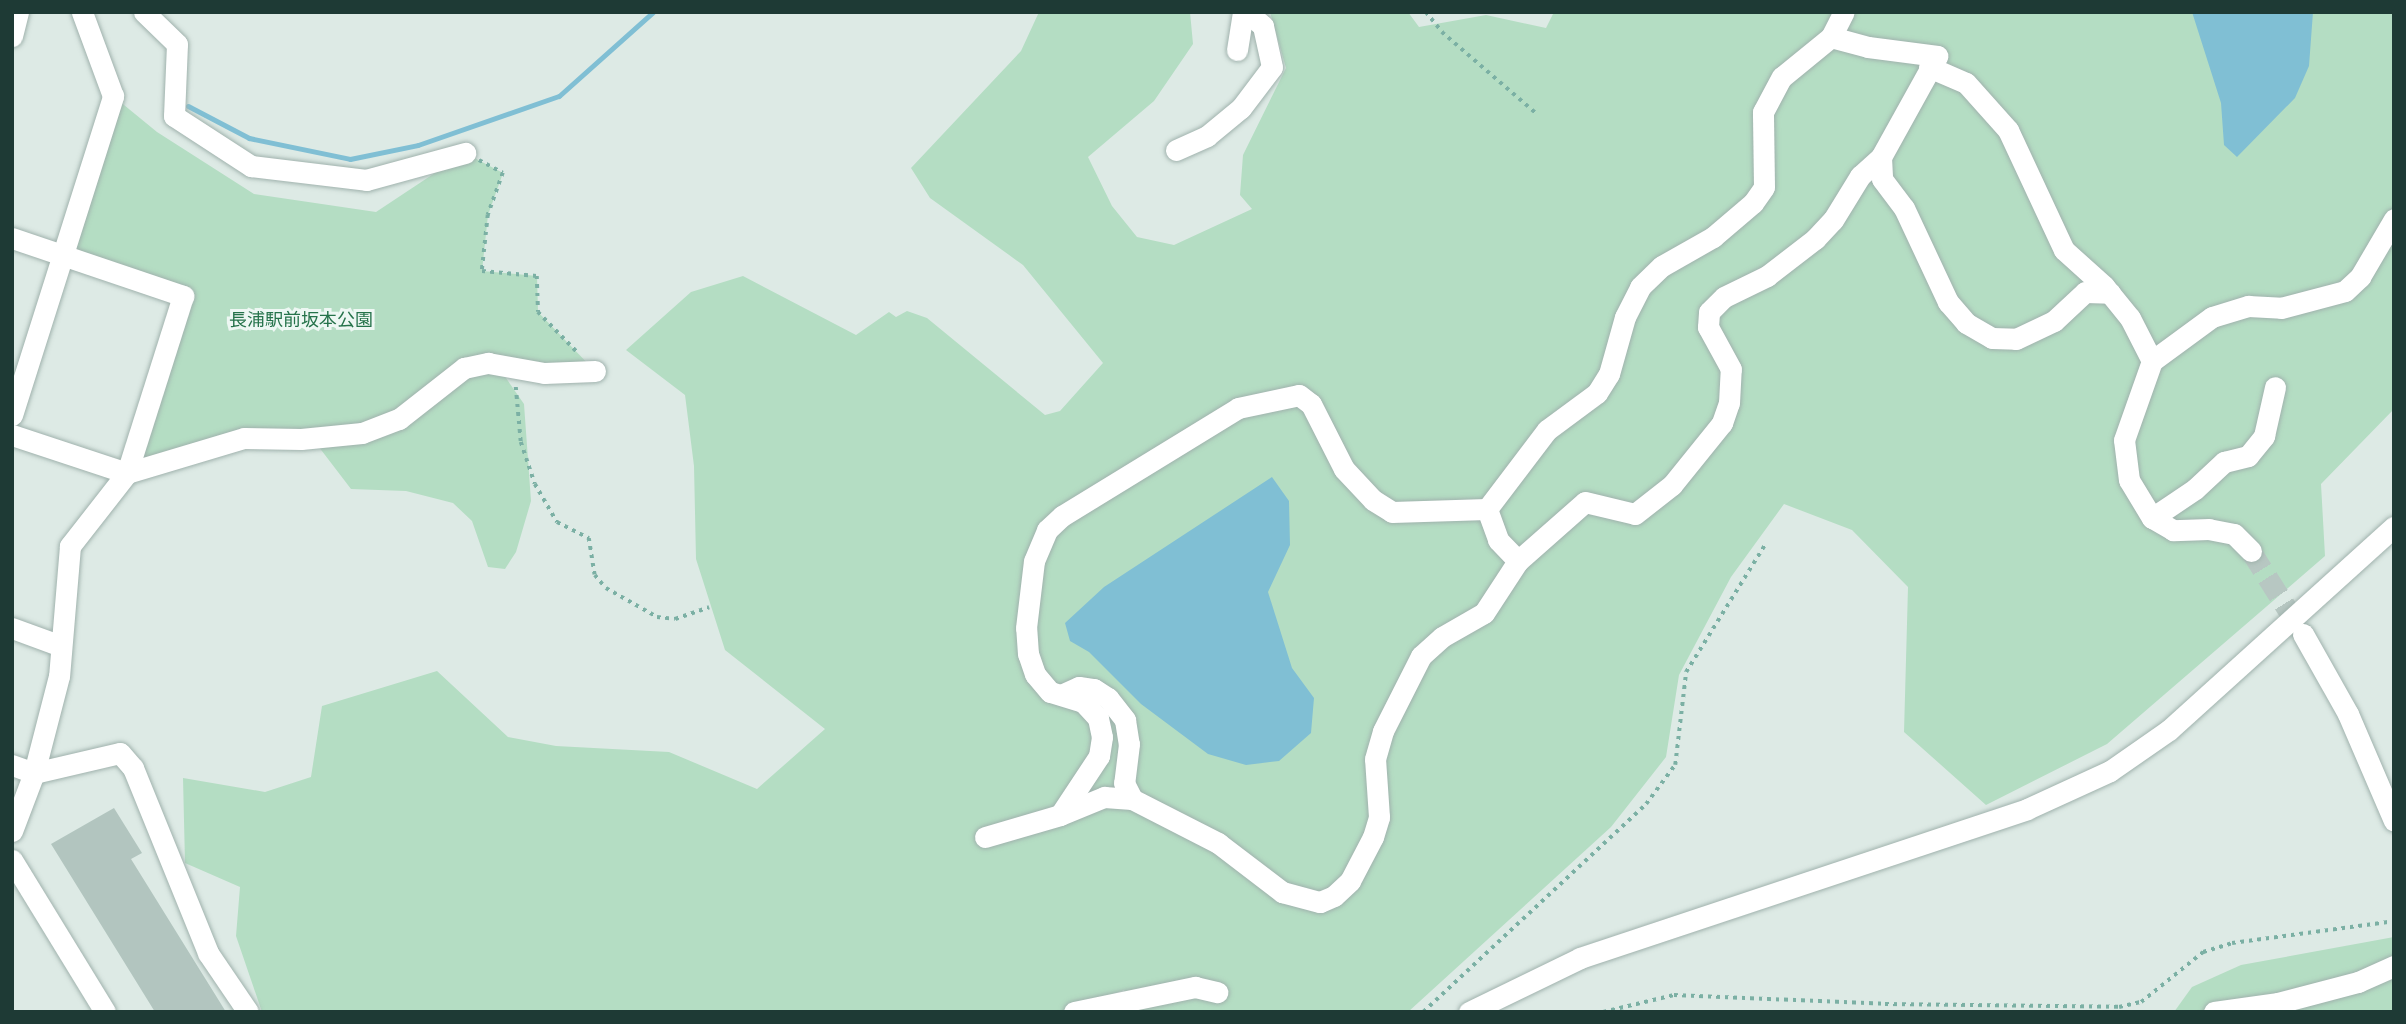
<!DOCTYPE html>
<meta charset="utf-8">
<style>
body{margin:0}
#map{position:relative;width:2406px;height:1024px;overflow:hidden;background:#ddeae5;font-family:Mulish,"Noto Sans JP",sans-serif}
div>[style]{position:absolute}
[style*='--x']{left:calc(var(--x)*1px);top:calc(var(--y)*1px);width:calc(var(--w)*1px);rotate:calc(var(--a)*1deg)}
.green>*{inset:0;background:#b4ddc3}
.water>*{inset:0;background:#80bfd4}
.stream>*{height:5px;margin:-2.5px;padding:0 2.5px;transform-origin:2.5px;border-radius:2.5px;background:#80bfd4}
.building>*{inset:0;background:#b2c5bf}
.minor-tunnel>*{height:21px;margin-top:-10.5px;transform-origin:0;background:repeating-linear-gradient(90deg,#b7c7c2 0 21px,transparent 0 31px)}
.path>*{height:3.5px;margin-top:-1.75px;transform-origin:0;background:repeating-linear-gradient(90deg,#7bb0a4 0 3.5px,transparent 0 8.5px)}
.roads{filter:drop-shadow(0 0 2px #a0b2ad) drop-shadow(0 0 2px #a0b2ad)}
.minor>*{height:21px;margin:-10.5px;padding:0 10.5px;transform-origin:10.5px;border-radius:10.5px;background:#fff}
span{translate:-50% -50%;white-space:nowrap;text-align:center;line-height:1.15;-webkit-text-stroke:6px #edf7f3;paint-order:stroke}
.park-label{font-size:18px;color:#26734b}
.frame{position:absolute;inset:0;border:14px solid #1e3a35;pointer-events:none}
</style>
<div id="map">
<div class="green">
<i style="clip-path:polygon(1039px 12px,1190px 12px,1193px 44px,1154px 101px,1088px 157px,1112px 206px,1137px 237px,1174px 245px,1252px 209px,1240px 195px,1243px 155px,1286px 68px,1270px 12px,1408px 12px,1419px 27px,1486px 15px,1546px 28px,1554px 12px,2394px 12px,2394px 409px,2321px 484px,2325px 556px,2107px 744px,1986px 805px,1904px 732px,1908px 587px,1852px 530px,1784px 504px,1731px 577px,1679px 675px,1666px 757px,1611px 827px,1408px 1012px,1131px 1012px,1124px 990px,1065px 1012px,262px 1012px,236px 936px,240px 887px,185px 863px,183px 778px,265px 792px,311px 777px,322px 706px,437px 671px,508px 737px,556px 746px,669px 752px,757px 789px,825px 729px,725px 650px,696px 559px,694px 466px,685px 395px,626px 350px,691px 292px,743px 276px,856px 335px,889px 312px,896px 317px,907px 311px,927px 318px,1045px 415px,1060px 411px,1103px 363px,1023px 265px,930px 198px,911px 168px,1021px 51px)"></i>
<i style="clip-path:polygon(113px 96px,157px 132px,254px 194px,376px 212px,465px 153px,503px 173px,488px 215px,482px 271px,537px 276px,538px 312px,595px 371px,497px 365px,524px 404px,531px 501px,516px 552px,505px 569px,488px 567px,472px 521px,453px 503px,406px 491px,351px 489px,312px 438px,244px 438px,127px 473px,183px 296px,62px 255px)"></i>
<i style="clip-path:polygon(2394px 937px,2394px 1012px,2174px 1012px,2192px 987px,2241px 965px)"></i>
</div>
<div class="water">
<i style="clip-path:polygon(2192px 12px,2313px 12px,2309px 66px,2295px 98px,2237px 157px,2224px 145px,2221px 103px)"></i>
<i style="clip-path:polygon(1272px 477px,1289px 501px,1290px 545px,1268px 592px,1292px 668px,1314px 698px,1311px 733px,1279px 761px,1246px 765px,1208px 754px,1141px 704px,1089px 652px,1070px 641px,1065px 623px,1104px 587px)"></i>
</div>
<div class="stream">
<i style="--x:188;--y:106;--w:69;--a:27.7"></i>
<i style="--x:249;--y:138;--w:103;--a:11.7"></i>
<i style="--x:350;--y:159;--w:69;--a:-11.6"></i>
<i style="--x:418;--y:145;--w:149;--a:-19.2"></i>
<i style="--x:559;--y:96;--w:126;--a:-41.8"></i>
</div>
<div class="building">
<i style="clip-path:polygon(114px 808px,142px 853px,131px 859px,226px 1012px,155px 1012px,51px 844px)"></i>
</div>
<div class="minor-tunnel">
<i style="--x:2251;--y:551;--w:96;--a:57.8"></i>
</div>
<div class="path">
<i style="--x:1426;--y:12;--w:26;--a:51"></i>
<i style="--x:1442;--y:32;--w:124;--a:40.8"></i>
<i style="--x:479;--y:160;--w:27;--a:28"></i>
<i style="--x:503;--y:173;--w:45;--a:109.7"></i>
<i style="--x:488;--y:215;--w:56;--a:96.1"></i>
<i style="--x:482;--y:271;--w:55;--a:5.2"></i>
<i style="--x:537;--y:276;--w:36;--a:88"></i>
<i style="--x:538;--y:312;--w:56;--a:45.7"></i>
<i style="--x:516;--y:387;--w:55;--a:84.8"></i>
<i style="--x:521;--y:442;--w:44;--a:71.6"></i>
<i style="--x:535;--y:484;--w:44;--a:59.9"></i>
<i style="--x:557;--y:522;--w:36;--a:27"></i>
<i style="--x:589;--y:538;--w:37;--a:81"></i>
<i style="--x:595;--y:575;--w:17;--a:50"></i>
<i style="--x:606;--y:588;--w:59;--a:29.6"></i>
<i style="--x:657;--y:617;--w:18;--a:6"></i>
<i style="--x:675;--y:619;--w:36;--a:-19"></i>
<i style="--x:1423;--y:1012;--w:305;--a:-43"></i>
<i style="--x:1646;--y:804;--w:49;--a:-53.4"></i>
<i style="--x:1675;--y:765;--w:94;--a:-83.3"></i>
<i style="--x:1686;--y:672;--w:152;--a:-58.2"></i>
<i style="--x:1603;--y:1012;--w:73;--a:-13.5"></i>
<i style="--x:1674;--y:995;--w:211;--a:2.4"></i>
<i style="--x:1885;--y:1004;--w:234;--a:0.7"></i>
<i style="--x:2119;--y:1007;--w:23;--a:-13"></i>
<i style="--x:2141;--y:1002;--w:80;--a:-38.9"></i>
<i style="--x:2203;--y:952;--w:30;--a:-17"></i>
<i style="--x:2232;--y:943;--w:163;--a:-7.7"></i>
</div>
<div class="roads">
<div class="minor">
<i style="--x:144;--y:12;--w:46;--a:44.1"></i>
<i style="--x:177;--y:44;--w:72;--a:92.4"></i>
<i style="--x:174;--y:116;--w:92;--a:33"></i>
<i style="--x:251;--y:166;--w:116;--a:6.9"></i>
<i style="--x:366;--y:180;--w:103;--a:-15.3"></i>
<i style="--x:12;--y:36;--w:25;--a:-76"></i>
<i style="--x:1831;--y:37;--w:38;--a:15"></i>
<i style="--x:1868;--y:47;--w:70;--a:7.4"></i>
<i style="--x:1937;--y:56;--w:115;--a:119"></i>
<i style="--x:1881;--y:157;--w:22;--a:87"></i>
<i style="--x:1882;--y:179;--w:36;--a:53"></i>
<i style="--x:1904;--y:208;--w:104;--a:64.9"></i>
<i style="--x:1948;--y:302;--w:28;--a:49"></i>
<i style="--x:1966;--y:323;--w:30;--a:30"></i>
<i style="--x:1992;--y:338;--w:24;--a:2"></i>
<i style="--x:2016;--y:339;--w:42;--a:-25.3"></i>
<i style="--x:2054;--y:321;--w:42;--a:-43.1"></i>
<i style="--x:2085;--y:292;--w:25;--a:2"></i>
<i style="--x:1237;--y:50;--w:38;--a:-81"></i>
<i style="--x:1929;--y:67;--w:40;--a:23.4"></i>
<i style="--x:1966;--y:83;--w:63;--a:48.2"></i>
<i style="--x:2008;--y:130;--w:132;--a:65"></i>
<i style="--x:2064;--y:250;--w:54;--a:42"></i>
<i style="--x:2104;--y:286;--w:41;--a:50.9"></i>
<i style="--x:2130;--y:318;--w:48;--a:62.9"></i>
<i style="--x:1176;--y:150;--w:34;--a:-24"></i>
<i style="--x:1207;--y:136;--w:44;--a:-39.5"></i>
<i style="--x:1241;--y:108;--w:51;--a:-52.9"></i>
<i style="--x:1272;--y:67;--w:42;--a:-102.4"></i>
<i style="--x:1263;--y:26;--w:21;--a:-139"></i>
<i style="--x:12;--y:238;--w:181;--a:18.7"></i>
<i style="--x:183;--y:296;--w:186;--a:107.6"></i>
<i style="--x:127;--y:473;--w:93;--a:128"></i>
<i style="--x:70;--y:546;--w:130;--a:94.8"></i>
<i style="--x:59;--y:676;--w:100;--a:104.5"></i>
<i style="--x:34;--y:773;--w:62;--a:110.8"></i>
<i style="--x:12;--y:415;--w:335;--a:-72.4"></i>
<i style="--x:113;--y:96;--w:90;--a:-110.3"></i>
<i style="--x:12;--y:435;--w:121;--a:18.3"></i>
<i style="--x:127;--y:473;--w:122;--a:-16.7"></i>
<i style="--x:244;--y:438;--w:57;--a:1"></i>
<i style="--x:301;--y:439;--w:61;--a:-5.6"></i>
<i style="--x:362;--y:433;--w:40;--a:-21"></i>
<i style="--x:399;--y:419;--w:83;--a:-38.1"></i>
<i style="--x:464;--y:368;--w:25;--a:-12"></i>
<i style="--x:488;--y:363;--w:57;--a:10.1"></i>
<i style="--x:544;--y:373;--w:51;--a:-2.2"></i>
<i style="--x:1487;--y:509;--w:33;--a:70"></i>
<i style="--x:1498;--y:540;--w:29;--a:46"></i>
<i style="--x:2152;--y:518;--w:52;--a:-34"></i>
<i style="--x:2195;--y:489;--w:40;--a:-43"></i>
<i style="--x:2224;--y:462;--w:25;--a:-14"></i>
<i style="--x:2248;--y:456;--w:26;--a:-51"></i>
<i style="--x:2264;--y:436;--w:50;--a:-77.3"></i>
<i style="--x:2251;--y:551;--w:24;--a:-135"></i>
<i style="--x:2234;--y:534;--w:25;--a:-169"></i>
<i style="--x:2209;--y:529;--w:36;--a:178"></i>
<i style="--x:2173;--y:530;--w:24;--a:-150"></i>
<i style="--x:2152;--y:518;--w:44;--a:-121.2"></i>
<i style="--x:2129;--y:480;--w:40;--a:-97.1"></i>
<i style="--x:2124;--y:440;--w:84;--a:-70.5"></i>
<i style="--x:2152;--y:361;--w:74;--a:-36.3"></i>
<i style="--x:2212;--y:317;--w:38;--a:-17"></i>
<i style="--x:2248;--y:306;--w:33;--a:3"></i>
<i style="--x:2281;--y:308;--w:66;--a:-14.9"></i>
<i style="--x:2345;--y:291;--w:21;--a:-43"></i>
<i style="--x:2360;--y:277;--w:67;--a:-59.6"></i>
<i style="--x:12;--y:628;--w:52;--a:20.2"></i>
<i style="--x:2303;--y:634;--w:92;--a:60.6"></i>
<i style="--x:2348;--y:714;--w:116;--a:66.7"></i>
<i style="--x:1063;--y:694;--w:17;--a:-24"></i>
<i style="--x:1079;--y:687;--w:15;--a:8"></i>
<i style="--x:1094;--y:689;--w:17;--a:33"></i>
<i style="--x:1108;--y:698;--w:28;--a:52"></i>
<i style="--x:1125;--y:720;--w:24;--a:81"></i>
<i style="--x:1129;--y:744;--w:39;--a:97"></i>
<i style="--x:1124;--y:783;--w:18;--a:63"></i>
<i style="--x:12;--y:765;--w:23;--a:20"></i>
<i style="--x:34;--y:773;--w:88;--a:-13.1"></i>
<i style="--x:120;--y:753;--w:20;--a:49"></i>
<i style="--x:133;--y:768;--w:200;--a:67.9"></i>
<i style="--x:208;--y:953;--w:71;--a:55.9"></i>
<i style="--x:1060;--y:815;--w:48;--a:-22.2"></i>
<i style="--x:1104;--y:797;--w:28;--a:4"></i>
<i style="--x:1132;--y:799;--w:97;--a:27.1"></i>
<i style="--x:1218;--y:843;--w:81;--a:37.4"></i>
<i style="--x:1282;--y:892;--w:39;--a:15"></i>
<i style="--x:1320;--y:902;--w:15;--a:-23"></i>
<i style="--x:1334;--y:896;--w:22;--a:-43"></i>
<i style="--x:1350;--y:881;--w:50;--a:-62.4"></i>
<i style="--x:1373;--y:837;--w:21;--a:-73"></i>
<i style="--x:1379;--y:817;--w:58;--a:-93.9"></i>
<i style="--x:1375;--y:759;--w:29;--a:-74"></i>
<i style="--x:1383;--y:731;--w:84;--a:-63.1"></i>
<i style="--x:1421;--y:656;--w:28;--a:-42"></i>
<i style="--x:1442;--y:637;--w:48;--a:-29.7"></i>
<i style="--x:1484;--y:613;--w:62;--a:-56.8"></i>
<i style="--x:1518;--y:561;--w:89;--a:-41.4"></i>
<i style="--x:1585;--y:502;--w:51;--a:13.5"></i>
<i style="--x:1635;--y:514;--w:47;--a:-38.1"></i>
<i style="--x:1672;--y:485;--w:80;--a:-51.1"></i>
<i style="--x:1722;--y:423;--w:21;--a:-71"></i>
<i style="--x:1729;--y:403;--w:34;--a:-87"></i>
<i style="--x:1731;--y:369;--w:48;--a:-118.7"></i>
<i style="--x:1708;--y:327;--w:15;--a:-86"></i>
<i style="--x:1709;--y:312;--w:21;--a:-45"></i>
<i style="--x:1724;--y:297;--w:48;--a:-26"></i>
<i style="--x:1767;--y:276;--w:61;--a:-37.6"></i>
<i style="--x:1815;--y:239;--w:26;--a:-47"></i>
<i style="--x:1833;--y:220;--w:52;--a:-58.5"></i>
<i style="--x:1860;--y:176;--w:28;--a:-42"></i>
<i style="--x:985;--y:837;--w:78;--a:-16.3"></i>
<i style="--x:1060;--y:815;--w:71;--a:-56.5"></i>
<i style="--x:1099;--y:756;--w:19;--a:-81"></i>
<i style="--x:1102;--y:737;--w:19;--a:-102"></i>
<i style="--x:1098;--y:718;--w:22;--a:-133"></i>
<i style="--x:1083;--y:702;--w:34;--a:-163"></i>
<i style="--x:1050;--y:692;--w:23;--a:-130"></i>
<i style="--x:1035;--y:674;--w:21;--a:-109"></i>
<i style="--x:1028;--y:654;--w:26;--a:-94"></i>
<i style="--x:1026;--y:628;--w:67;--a:-83.2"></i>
<i style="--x:1034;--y:561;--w:34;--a:-67"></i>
<i style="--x:1047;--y:530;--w:21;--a:-43"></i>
<i style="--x:1062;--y:516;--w:206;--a:-31.5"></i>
<i style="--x:1238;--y:408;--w:62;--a:-12"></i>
<i style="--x:1299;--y:395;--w:15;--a:37"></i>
<i style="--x:1311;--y:404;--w:73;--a:63.1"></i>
<i style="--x:1344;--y:469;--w:42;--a:46.9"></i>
<i style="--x:1373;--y:500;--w:22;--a:32"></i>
<i style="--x:1392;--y:512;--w:95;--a:-1.8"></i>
<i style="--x:1487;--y:509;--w:99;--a:-52.8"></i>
<i style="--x:1547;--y:430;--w:62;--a:-36.5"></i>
<i style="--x:1597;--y:393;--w:22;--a:-58"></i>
<i style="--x:1609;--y:374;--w:59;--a:-74.3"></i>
<i style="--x:1625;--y:317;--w:34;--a:-63"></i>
<i style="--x:1640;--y:287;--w:30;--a:-44"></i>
<i style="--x:1662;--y:266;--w:59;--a:-29.6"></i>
<i style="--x:1713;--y:237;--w:52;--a:-40.4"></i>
<i style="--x:1753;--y:203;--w:19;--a:-55"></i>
<i style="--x:1764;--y:187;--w:75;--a:-90.8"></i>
<i style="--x:1763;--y:112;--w:40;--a:-62"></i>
<i style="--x:1782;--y:77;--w:63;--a:-39.2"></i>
<i style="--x:1831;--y:37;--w:28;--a:-63"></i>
<i style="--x:12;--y:860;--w:178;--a:58.5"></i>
<i style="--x:1074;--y:1012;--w:124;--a:-11.7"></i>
<i style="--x:1195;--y:987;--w:23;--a:13"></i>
<i style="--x:1469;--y:1012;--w:123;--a:-25.9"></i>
<i style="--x:1580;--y:958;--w:471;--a:-18.4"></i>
<i style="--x:2027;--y:809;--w:91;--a:-24.6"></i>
<i style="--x:2110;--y:771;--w:72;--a:-34.8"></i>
<i style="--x:2169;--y:730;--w:303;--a:-42.1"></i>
<i style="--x:2214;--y:1012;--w:65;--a:-8"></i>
<i style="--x:2278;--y:1003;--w:83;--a:-14.7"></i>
<i style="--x:2358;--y:982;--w:39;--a:-24"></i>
</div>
</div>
<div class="park-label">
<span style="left:301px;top:320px">長浦駅前坂本公園</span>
</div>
<div class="frame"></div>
</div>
